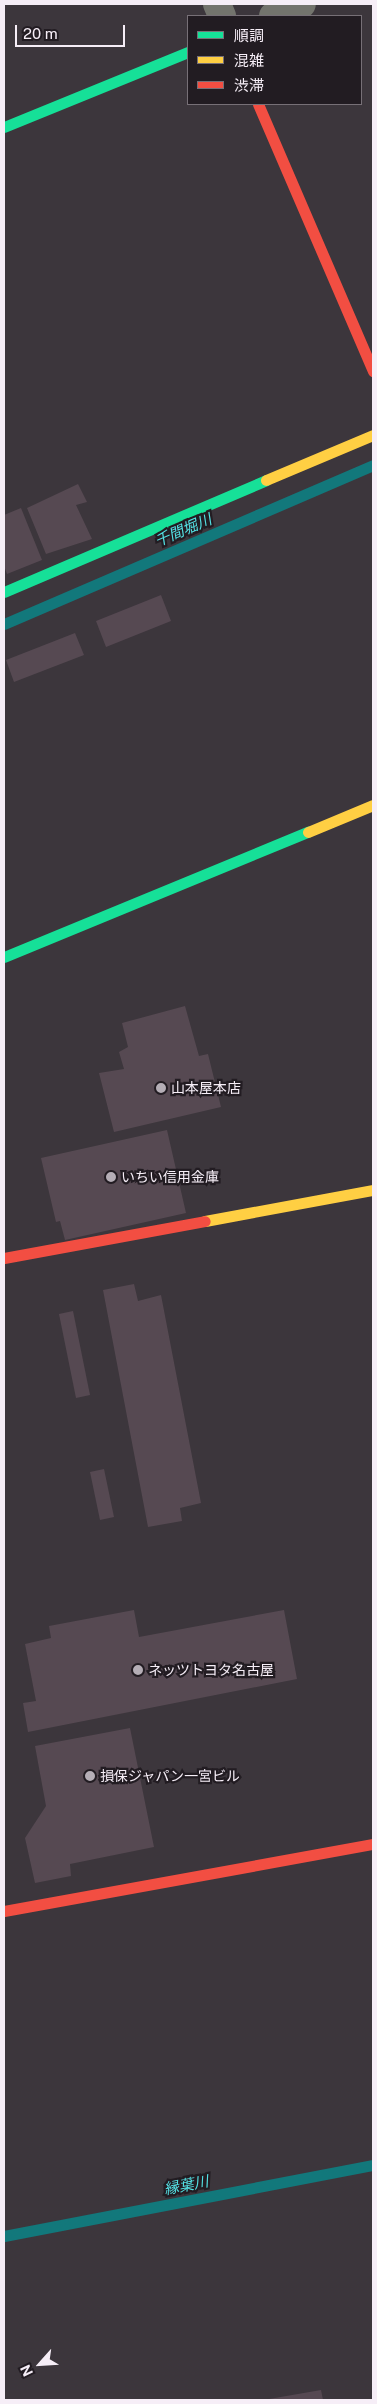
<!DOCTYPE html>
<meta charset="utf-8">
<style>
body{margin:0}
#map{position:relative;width:377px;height:2404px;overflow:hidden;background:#3c363c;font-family:"Public Sans","Noto Sans JP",sans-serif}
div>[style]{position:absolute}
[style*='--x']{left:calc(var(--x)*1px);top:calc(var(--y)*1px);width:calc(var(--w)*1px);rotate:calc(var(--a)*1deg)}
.stream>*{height:11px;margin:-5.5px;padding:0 5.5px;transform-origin:5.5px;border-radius:5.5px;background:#12787b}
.building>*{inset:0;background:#564952}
.street>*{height:28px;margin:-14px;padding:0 14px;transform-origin:14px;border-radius:14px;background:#73746d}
.fast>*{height:11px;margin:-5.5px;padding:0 5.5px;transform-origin:5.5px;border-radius:5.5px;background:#16e098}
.slow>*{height:11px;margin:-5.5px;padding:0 5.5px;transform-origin:5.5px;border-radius:5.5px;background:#ffcf43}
.jam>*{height:11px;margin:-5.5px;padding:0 5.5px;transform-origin:5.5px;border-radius:5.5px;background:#f24e42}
.dots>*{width:14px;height:14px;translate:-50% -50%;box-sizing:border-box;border:2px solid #221c22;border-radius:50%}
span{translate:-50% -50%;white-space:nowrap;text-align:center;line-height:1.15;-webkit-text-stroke:4.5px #221c22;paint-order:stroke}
.poi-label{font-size:14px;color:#f6eef7}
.left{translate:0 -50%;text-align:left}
.water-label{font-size:15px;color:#54e1e4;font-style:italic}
.frame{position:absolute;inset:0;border:5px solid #f6eef7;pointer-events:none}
.legend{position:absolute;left:187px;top:15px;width:175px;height:90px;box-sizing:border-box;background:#221c22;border:1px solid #777077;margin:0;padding:6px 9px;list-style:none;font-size:15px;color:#f6eef7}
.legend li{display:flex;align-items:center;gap:10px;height:25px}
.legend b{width:25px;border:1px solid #777077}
.north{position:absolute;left:15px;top:2339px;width:50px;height:50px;-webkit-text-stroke:4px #221c22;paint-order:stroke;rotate:244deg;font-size:14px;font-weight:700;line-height:20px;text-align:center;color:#f6eef7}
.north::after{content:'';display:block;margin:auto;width:18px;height:22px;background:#f6eef7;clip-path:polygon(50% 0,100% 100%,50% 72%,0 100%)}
.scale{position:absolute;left:15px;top:25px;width:110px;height:22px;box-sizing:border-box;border:2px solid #f6eef7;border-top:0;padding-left:6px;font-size:15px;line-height:18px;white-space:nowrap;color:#f6eef7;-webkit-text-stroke:4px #221c22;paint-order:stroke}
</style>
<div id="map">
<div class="stream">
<i style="--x:4;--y:624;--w:402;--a:-23.3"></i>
<i style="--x:4;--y:2236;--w:376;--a:-10.9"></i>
</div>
<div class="building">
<i style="clip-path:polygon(78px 484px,87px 502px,76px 505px,92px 539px,46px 554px,27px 508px)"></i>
<i style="clip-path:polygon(21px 508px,42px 560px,7px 574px,4px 566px,4px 515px)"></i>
<i style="clip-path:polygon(161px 595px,171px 621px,106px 647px,96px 621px)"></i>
<i style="clip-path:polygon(75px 633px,84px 655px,14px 682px,6px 660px)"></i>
<i style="clip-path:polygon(185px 1006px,199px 1056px,208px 1054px,221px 1107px,114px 1132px,99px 1073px,124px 1069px,119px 1052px,128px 1047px,122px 1023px)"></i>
<i style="clip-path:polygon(167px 1130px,186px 1213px,65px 1240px,60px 1221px,56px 1222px,41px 1158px)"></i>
<i style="clip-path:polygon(134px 1284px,138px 1301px,161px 1295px,201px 1503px,180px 1508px,182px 1521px,148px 1527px,103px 1290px)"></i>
<i style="clip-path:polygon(73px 1311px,90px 1395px,76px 1398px,59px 1314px)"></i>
<i style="clip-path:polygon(104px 1469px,114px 1517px,100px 1520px,90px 1472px)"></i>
<i style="clip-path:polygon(134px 1610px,139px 1637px,284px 1610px,297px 1679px,28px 1732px,23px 1703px,36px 1701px,25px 1644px,51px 1638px,49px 1626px)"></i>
<i style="clip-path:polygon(130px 1728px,154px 1847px,70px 1864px,71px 1876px,35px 1883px,25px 1838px,46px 1806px,35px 1746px)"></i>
<i style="clip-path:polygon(321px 2390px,323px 2400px,269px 2400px,269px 2399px)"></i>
</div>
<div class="street">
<i style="--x:217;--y:4;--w:13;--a:67"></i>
<i style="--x:273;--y:16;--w:31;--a:-22"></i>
</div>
<div class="fast">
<i style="--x:4;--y:127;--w:199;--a:-22.2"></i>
<i style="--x:4;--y:592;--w:285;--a:-23.1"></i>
<i style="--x:4;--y:957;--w:329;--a:-22.4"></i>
</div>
<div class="slow">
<i style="--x:266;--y:480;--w:116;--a:-22.8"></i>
<i style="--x:308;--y:832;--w:70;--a:-22.6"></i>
<i style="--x:205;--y:1221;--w:171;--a:-10.5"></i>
</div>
<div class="jam">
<i style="--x:258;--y:104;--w:291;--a:66.7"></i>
<i style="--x:4;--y:1258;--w:204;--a:-10.4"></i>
<i style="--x:4;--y:1911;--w:375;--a:-10.3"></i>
</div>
<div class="dots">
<i style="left:161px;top:1088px;background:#b5aeb6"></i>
<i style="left:111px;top:1177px;background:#b5aeb6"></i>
<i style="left:138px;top:1670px;background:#b5aeb6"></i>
<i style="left:90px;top:1776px;background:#b5aeb6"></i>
</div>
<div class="poi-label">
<span class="left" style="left:171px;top:1088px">山本屋本店</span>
<span class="left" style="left:121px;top:1177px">いちい信用金庫</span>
<span class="left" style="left:148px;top:1670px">ネッツトヨタ名古屋</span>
<span class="left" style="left:100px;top:1776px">損保ジャパン一宮ビル</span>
</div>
<div class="water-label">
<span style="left:183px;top:530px;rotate:-23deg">千間堀川</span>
<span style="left:186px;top:2185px;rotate:-11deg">縁葉川</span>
</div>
<div class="frame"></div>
<ul class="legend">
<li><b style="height:6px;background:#16e098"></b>順調</li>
<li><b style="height:6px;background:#ffcf43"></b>混雑</li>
<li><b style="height:6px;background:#f24e42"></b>渋滞</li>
</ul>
<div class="north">N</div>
<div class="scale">20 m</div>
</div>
